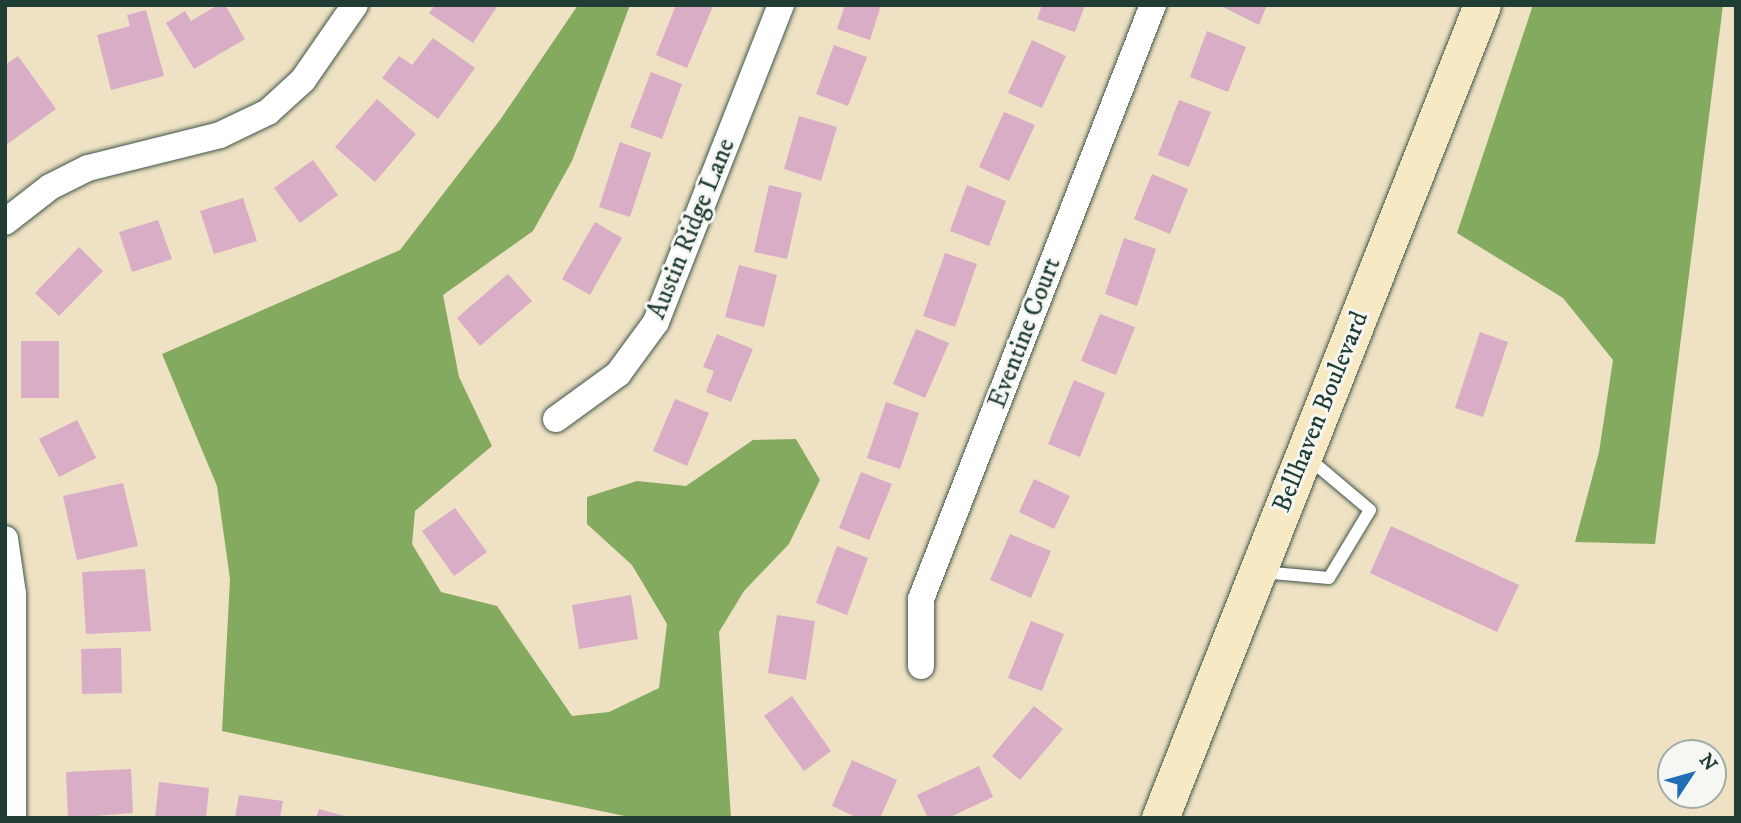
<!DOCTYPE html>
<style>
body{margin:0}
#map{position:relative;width:1741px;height:823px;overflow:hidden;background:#efe1c3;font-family:"IM FELL DW Pica",serif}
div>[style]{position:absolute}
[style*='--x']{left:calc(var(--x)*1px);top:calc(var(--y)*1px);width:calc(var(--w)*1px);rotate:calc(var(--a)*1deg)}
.forest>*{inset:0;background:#84aa60}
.building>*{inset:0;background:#d9adc6}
.roads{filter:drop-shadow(0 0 2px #3e5649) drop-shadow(0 0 2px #3e5649)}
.service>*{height:12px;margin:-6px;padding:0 6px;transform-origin:6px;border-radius:6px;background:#fff}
.minor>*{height:26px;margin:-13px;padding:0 13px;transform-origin:13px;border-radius:13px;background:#fff}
.secondary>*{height:37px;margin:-18.5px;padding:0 18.5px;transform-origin:18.5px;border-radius:18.5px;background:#f6e9c3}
span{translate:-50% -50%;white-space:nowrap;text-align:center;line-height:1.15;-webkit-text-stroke:6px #f6f6f2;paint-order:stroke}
.street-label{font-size:26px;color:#1f3d34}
.frame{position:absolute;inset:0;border:7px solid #1f3d34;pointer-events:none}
.north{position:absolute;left:1657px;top:739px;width:70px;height:70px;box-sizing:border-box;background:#f6f6f2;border:2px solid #a0aca6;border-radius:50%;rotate:54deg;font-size:19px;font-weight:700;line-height:28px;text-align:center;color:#1f3d34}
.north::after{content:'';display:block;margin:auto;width:24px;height:32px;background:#1f6fb2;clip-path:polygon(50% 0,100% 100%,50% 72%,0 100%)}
</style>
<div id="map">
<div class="forest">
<i style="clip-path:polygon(578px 5px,630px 5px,572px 161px,533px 231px,443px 295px,459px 377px,492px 446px,415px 511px,412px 544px,441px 592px,497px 606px,572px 716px,609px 712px,659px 688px,667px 624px,632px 565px,587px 524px,587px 497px,637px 481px,686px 486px,753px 440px,796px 439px,820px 480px,789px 544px,744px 591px,719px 632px,731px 818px,634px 818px,222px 731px,230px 579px,217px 486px,162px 354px,400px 250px,500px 120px)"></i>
<i style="clip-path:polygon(1533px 5px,1723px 5px,1655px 544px,1575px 542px,1599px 452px,1613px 360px,1563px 298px,1457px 233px)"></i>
</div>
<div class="building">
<i style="clip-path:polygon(218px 5px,225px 5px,245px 39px,194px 69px,166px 23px,185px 11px,191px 21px)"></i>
<i style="clip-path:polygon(435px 5px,498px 5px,473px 43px,429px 13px)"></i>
<i style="clip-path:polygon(676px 5px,713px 6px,687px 68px,656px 55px)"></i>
<i style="clip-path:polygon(845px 5px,881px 5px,870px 40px,837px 29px)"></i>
<i style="clip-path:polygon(1042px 5px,1085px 5px,1075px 32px,1037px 19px)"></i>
<i style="clip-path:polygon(1219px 5px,1267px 5px,1259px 25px)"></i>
<i style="clip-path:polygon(146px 10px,164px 76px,111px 90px,97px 35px,130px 26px,127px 15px)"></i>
<i style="clip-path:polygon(1207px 31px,1246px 47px,1228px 92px,1190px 77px)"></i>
<i style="clip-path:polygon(433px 38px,475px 68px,438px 119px,382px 78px,399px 56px,412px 65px)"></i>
<i style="clip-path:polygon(1032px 40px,1066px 56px,1042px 108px,1008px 93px)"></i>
<i style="clip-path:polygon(834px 45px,867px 57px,848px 106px,816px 94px)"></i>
<i style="clip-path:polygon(18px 56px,56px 109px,6px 145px,5px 65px)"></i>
<i style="clip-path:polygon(651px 72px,682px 84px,662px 139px,630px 127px)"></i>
<i style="clip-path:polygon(377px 99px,416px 134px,375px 182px,335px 147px)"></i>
<i style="clip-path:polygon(1179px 100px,1211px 112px,1189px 167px,1158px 155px)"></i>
<i style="clip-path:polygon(1004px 112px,1035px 125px,1009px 181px,979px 167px)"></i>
<i style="clip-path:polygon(799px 116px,837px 127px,821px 181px,784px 169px)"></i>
<i style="clip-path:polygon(620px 142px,651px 153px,630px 217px,599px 207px)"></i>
<i style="clip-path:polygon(313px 160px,338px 195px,300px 223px,274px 188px)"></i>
<i style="clip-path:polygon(1152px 174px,1188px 189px,1170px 234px,1134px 219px)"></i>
<i style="clip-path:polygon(769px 185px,802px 193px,787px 259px,754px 252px)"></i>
<i style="clip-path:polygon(967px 185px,1006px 201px,989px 246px,950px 231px)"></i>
<i style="clip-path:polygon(243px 198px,257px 241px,214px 254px,200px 211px)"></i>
<i style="clip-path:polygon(158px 220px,172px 259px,132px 272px,119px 232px)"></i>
<i style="clip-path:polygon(595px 222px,622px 238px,590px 295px,562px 279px)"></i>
<i style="clip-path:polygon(1124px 238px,1156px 249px,1137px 306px,1105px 294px)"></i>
<i style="clip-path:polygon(79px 247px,103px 271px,59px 316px,35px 293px)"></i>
<i style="clip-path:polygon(945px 253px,977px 264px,955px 327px,923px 316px)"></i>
<i style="clip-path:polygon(739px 265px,777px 275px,764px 327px,725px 317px)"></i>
<i style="clip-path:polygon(508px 274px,532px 301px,480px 346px,457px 318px)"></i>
<i style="clip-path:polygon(1100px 314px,1135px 327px,1116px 375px,1081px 361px)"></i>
<i style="clip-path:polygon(916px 329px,949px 343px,925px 398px,893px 384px)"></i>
<i style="clip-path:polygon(1480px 332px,1508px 342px,1483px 417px,1455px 408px)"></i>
<i style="clip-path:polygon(717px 334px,753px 349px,731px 402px,706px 392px,714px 371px,703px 367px)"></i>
<i style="clip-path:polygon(21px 341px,59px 341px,59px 398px,21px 398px)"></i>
<i style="clip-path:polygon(1074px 380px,1105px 393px,1080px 457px,1048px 444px)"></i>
<i style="clip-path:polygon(675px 399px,709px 413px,687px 466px,653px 451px)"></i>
<i style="clip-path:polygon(886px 402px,919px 413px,900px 469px,867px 458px)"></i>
<i style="clip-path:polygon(77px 420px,96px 458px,59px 477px,39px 439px)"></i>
<i style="clip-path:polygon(861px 472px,892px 484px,869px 540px,839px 528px)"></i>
<i style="clip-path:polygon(1034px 479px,1070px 496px,1054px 529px,1019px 512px)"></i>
<i style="clip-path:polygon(123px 483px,138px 546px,77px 560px,63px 496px)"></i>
<i style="clip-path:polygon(455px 508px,487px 552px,454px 576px,422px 531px)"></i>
<i style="clip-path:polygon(1391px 526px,1519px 585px,1497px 632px,1370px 573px)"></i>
<i style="clip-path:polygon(1010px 534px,1051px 551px,1031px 598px,990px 580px)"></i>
<i style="clip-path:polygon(837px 546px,868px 558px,847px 615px,816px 603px)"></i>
<i style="clip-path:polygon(145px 569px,151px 631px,86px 634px,82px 572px)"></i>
<i style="clip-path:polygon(631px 595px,638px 639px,579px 649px,572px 605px)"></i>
<i style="clip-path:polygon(777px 615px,815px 621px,806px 680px,768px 673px)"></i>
<i style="clip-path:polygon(1031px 621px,1064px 634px,1042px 691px,1008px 678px)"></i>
<i style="clip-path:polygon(121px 648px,122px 693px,82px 694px,81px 649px)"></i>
<i style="clip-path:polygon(792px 696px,831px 751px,804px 771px,764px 716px)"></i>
<i style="clip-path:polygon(1034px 706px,1063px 729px,1020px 780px,992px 756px)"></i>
<i style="clip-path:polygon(852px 760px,897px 780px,880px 818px,858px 818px,832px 806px)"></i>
<i style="clip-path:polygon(979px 766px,993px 797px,948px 818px,928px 818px,917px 795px)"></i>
<i style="clip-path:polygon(131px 769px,133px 813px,68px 818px,66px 772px)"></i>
<i style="clip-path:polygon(159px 782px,209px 788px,206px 818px,155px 818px)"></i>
<i style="clip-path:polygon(239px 795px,283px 801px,280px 818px,235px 818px)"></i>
<i style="clip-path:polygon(319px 809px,348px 817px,348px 818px,316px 818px)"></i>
</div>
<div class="roads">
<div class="service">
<i style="--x:1261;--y:572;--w:68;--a:5"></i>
<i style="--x:1329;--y:578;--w:79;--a:-58.9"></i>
<i style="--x:1370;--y:510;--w:82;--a:-139.9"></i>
</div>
<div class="minor">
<i style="--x:5;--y:222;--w:57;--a:-37.9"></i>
<i style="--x:50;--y:187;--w:42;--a:-26.6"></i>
<i style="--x:88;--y:168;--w:136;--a:-14"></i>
<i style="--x:220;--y:135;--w:53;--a:-25.6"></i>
<i style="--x:268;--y:112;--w:47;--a:-42.4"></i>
<i style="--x:303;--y:80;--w:91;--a:-55.3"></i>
<i style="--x:556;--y:419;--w:77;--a:-36"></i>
<i style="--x:618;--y:374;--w:64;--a:-53.8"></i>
<i style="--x:656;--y:322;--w:341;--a:-68.5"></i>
<i style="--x:5;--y:539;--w:56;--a:81.7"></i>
<i style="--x:13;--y:594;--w:224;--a:90"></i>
<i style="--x:921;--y:666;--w:67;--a:-90"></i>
<i style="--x:921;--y:599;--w:638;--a:-68.67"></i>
</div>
<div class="secondary">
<i style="--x:1160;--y:818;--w:874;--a:-68.39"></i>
</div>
</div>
<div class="street-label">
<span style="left:692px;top:229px;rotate:-68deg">Austin Ridge Lane</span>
<span style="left:1025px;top:333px;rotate:-69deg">Eventine Court</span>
<span style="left:1321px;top:412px;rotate:-68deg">Bellhaven Boulevard</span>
</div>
<div class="frame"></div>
<div class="north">N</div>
</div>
